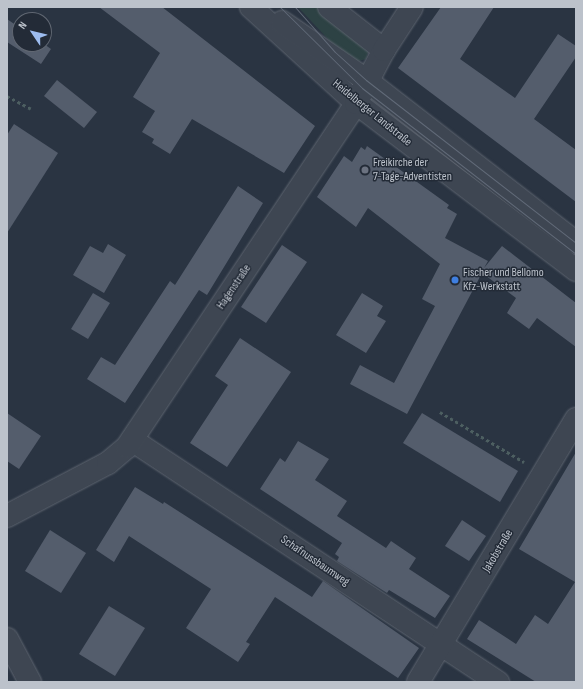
<!DOCTYPE html>
<meta charset="utf-8">
<style>
body{margin:0}
#map{position:relative;width:583px;height:689px;overflow:hidden;background:#2a3442;font-family:"Sofia Sans Condensed",sans-serif}
div>[style]{position:absolute}
[style*='--x']{left:calc(var(--x)*1px);top:calc(var(--y)*1px);width:calc(var(--w)*1px);rotate:calc(var(--a)*1deg)}
.green>*{inset:0;background:#2d4244}
.building>*{inset:0;background:#545d6c}
.path>*{height:2.5px;margin-top:-1.25px;transform-origin:0;background:repeating-linear-gradient(90deg,#4d5f61 0 3px,transparent 0 6px)}
.roads{filter:drop-shadow(0 0 1px #5d646f) drop-shadow(0 0 1px #5d646f)}
.minor>*{height:22px;margin:-11px;padding:0 11px;transform-origin:11px;border-radius:11px;background:#3e4652}
.tram>*{height:1px;margin:-0.5px;padding:0 0.5px;transform-origin:0.5px;border-radius:0.5px;background:#616a78}
.dots>*{width:11px;height:11px;translate:-50% -50%;box-sizing:border-box;border:2px solid #232b37;border-radius:50%}
span{translate:-50% -50%;white-space:nowrap;text-align:center;line-height:1.15;-webkit-text-stroke:3px #232b37;paint-order:stroke}
.street-label{font-size:12px;color:#bcc2cb}
.poi-label{font-size:12px;color:#bcc2cb}
.left{translate:0 -50%;text-align:left}
.frame{position:absolute;inset:0;border:8px solid #bcc2cb;pointer-events:none}
.north{position:absolute;left:12px;top:12px;width:40px;height:40px;box-sizing:border-box;background:#232b37;border:1px solid #606772;border-radius:50%;rotate:305deg;font-size:11px;font-weight:700;line-height:16px;text-align:center;color:#bcc2cb}
.north::after{content:'';display:block;margin:auto;width:14px;height:18px;background:#9dbcef;clip-path:polygon(50% 0,100% 100%,50% 72%,0 100%)}
</style>
<div id="map">
<div class="green">
<i style="clip-path:polygon(298px 7px,321px 7px,369px 49px,366px 59px,355px 62px,341px 53px)"></i>
</div>
<div class="building">
<i style="clip-path:polygon(99px 7px,162px 7px,315px 126px,284px 173px,192px 119px,170px 154px,152px 143px,154px 139px,142px 132px,155px 111px,133px 97px,160px 53px)"></i>
<i style="clip-path:polygon(441px 7px,494px 7px,460px 59px,515px 98px,558px 34px,576px 46px,576px 57px,534px 119px,576px 150px,576px 202px,398px 68px)"></i>
<i style="clip-path:polygon(7px 19px,20px 28px,20px 44px,44px 44px,51px 49px,41px 64px,7px 42px)"></i>
<i style="clip-path:polygon(57px 80px,97px 112px,84px 128px,44px 96px)"></i>
<i style="clip-path:polygon(14px 124px,58px 153px,7px 233px,7px 135px)"></i>
<i style="clip-path:polygon(367px 146px,449px 205px,447px 208px,457px 214px,445px 238px,488px 261px,484px 268px,502px 246px,576px 303px,576px 347px,537px 318px,529px 329px,507px 313px,516px 298px,482px 273px,407px 414px,350px 384px,360px 365px,394px 383px,435px 306px,422px 299px,440px 264px,368px 208px,356px 227px,317px 197px,344px 156px,352px 162px,361px 147px,365px 150px)"></i>
<i style="clip-path:polygon(238px 186px,263px 203px,207px 295px,199px 290px,125px 403px,87px 379px,101px 357px,115px 365px,170px 281px,175px 285px)"></i>
<i style="clip-path:polygon(108px 244px,126px 255px,104px 293px,73px 275px,90px 246px,103px 253px)"></i>
<i style="clip-path:polygon(282px 245px,307px 262px,266px 323px,241px 307px)"></i>
<i style="clip-path:polygon(93px 293px,110px 303px,88px 339px,71px 329px)"></i>
<i style="clip-path:polygon(362px 293px,383px 306px,377px 316px,386px 321px,366px 353px,336px 335px)"></i>
<i style="clip-path:polygon(240px 338px,291px 372px,227px 467px,190px 443px,228px 385px,215px 376px)"></i>
<i style="clip-path:polygon(7px 413px,41px 436px,19px 469px,7px 461px)"></i>
<i style="clip-path:polygon(422px 413px,518px 471px,500px 502px,403px 443px)"></i>
<i style="clip-path:polygon(298px 441px,329px 459px,315px 480px,347px 501px,337px 516px,386px 548px,391px 541px,416px 558px,409px 569px,450px 596px,435px 618px,389px 590px,387px 593px,337px 561px,339px 557px,335px 554px,342px 543px,260px 489px,280px 458px,285px 462px)"></i>
<i style="clip-path:polygon(576px 452px,576px 682px,536px 682px,467px 639px,479px 620px,516px 644px,535px 615px,548px 624px,575px 582px,519px 549px)"></i>
<i style="clip-path:polygon(135px 487px,163px 504px,164px 502px,312px 597px,323px 581px,419px 648px,398px 678px,275px 597px,246px 642px,250px 644px,238px 662px,186px 628px,211px 589px,129px 536px,114px 562px,96px 550px)"></i>
<i style="clip-path:polygon(462px 520px,486px 536px,469px 561px,445px 546px)"></i>
<i style="clip-path:polygon(50px 530px,86px 553px,61px 593px,25px 571px)"></i>
<i style="clip-path:polygon(109px 606px,145px 628px,115px 676px,79px 654px)"></i>
</div>
<div class="path">
<i style="--x:7;--y:96;--w:27;--a:28"></i>
<i style="--x:440;--y:412;--w:98;--a:30.8"></i>
</div>
<div class="roads">
<div class="minor">
<i style="--x:251;--y:7;--w:142;--a:42.4"></i>
<i style="--x:356;--y:103;--w:276;--a:37.2"></i>
<i style="--x:329;--y:7;--w:70;--a:38"></i>
<i style="--x:282;--y:22;--w:102;--a:34.6"></i>
<i style="--x:366;--y:80;--w:266;--a:37.8"></i>
<i style="--x:132;--y:440;--w:439;--a:33.5"></i>
<i style="--x:7;--y:516;--w:114;--a:-27.7"></i>
<i style="--x:108;--y:463;--w:25;--a:-40"></i>
<i style="--x:127;--y:447;--w:413;--a:-56.3"></i>
<i style="--x:356;--y:103;--w:60;--a:-62.2"></i>
<i style="--x:384;--y:50;--w:51;--a:-56.9"></i>
<i style="--x:7;--y:639;--w:49;--a:61.9"></i>
<i style="--x:418;--y:682;--w:307;--a:-59"></i>
</div>
</div>
<div class="tram">
<i style="--x:280;--y:7;--w:115;--a:44.6"></i>
<i style="--x:362;--y:88;--w:271;--a:37.8"></i>
<i style="--x:295;--y:7;--w:60;--a:48.4"></i>
<i style="--x:335;--y:52;--w:42;--a:42.1"></i>
<i style="--x:366;--y:80;--w:266;--a:37.8"></i>
</div>
<div class="dots">
<i style="left:365px;top:170px;background:#6b7280"></i>
<i style="left:455px;top:280px;background:#3f7fe0"></i>
</div>
<div class="street-label">
<span style="left:372px;top:113px;rotate:39deg">Heidelberger Landstraße</span>
<span style="left:234px;top:287px;rotate:-56deg">Hagenstraße</span>
<span style="left:498px;top:551px;rotate:-59deg">Jakobstraße</span>
<span style="left:315px;top:561px;rotate:34deg">Schafnussbaumweg</span>
</div>
<div class="poi-label">
<span class="left" style="left:373px;top:170px">Freikirche der<br>7-Tage-Adventisten</span>
<span class="left" style="left:463px;top:280px">Fischer und Bellomo<br>Kfz-Werkstatt</span>
</div>
<div class="frame"></div>
<div class="north">N</div>
</div>
